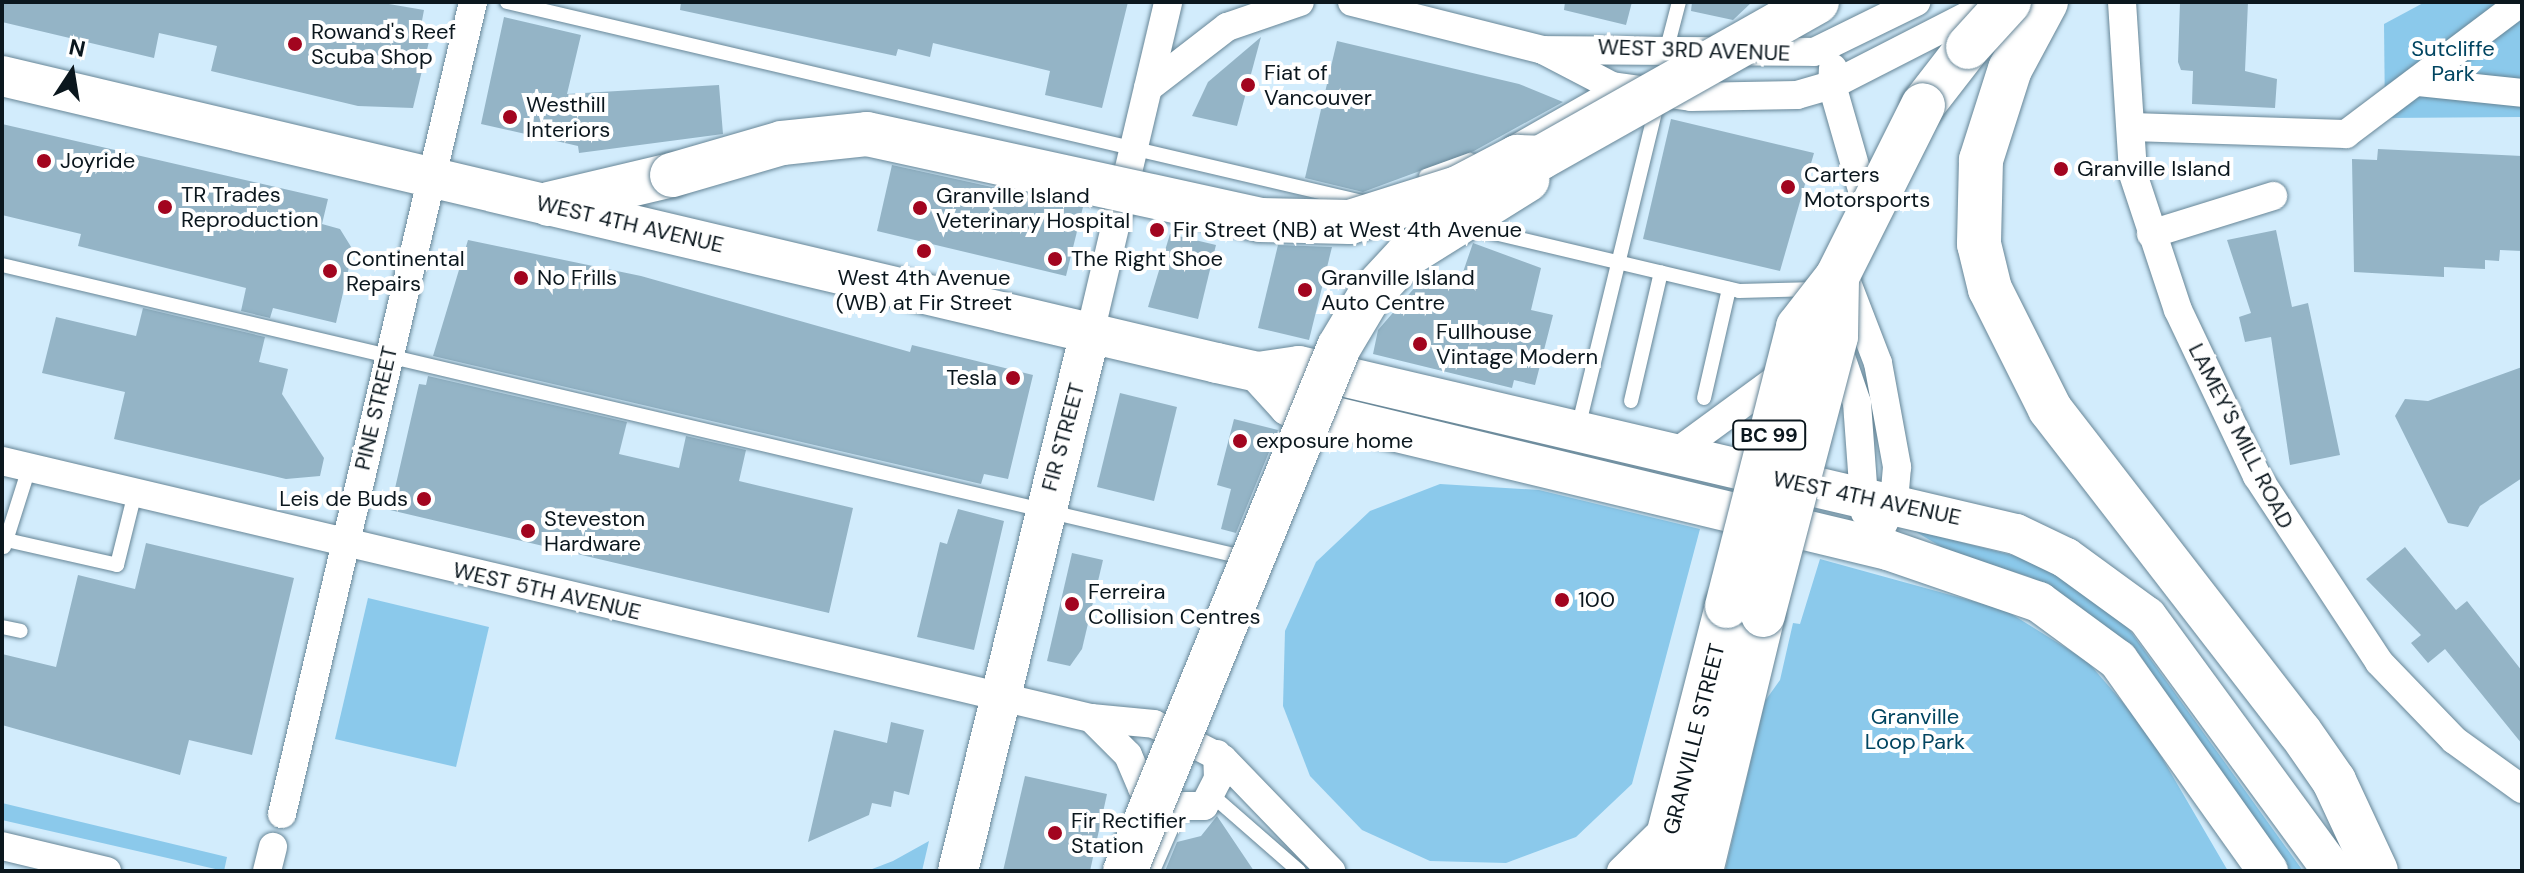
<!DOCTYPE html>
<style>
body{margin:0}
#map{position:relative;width:2524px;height:873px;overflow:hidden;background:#d2ecfc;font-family:"DM Sans",sans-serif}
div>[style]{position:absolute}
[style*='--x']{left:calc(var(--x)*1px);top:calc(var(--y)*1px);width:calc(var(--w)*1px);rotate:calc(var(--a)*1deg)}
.green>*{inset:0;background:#8bc9eb}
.building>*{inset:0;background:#94b4c6}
.roads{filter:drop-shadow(0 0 2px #678697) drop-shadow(0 0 2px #678697)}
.lane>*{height:14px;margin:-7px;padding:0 7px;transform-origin:7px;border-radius:7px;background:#fff}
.street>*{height:28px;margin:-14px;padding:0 14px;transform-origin:14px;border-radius:14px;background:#fff}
.secondary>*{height:40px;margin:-20px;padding:0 20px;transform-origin:20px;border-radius:20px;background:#fff}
.highway>*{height:44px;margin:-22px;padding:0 22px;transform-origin:22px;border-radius:22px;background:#fff}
.bridges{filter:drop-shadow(0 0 2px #678697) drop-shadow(0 0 2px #678697)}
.highway-bridge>*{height:44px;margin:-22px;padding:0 22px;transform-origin:22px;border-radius:22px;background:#fff}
.dots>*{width:22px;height:22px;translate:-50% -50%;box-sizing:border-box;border:4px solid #fff;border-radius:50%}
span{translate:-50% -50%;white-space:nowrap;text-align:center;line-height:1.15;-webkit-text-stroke:8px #fff;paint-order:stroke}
.shield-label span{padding:2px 6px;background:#fff;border:2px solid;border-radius:6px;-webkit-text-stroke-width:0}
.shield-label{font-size:20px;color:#0b171e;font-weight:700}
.poi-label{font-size:22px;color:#0b171e}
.left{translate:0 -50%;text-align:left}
.right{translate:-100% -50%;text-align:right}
.park-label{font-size:22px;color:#014561}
.street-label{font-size:22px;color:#0b171e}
.frame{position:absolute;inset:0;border:4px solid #0b171e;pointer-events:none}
.north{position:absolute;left:32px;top:32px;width:80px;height:80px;-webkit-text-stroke:6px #fff;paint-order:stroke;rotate:12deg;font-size:22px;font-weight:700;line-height:32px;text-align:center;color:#0b171e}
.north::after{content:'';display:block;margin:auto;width:28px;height:36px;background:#0b171e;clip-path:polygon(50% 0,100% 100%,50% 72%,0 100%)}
</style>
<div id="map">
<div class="green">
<i style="clip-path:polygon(2425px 2px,2522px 2px,2522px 117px,2385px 118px,2384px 24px)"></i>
<i style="clip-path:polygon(1440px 484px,1539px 490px,1700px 529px,1632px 784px,1576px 837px,1506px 863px,1430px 861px,1362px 830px,1310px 776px,1283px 706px,1285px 631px,1316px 562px,1370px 511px)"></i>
<i style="clip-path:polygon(1913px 530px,2035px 561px,2121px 618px,2303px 871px,2287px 871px,2135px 648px,2030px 577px,1948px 551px)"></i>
<i style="clip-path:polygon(1820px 559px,2005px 610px,2087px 661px,2144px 727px,2228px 871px,1725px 871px,1765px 701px,1780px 680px,1793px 623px,1800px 624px)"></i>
<i style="clip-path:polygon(368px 598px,489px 627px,456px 767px,335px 739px)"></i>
<i style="clip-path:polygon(2px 803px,227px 857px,224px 871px,2px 820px)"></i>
<i style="clip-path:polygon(929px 841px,922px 871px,867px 871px,893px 861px)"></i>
</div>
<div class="building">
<i style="clip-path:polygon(2px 2px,377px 2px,424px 10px,421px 26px,432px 29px,413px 108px,358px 106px,211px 71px,217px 46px,159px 33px,154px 58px,2px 22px)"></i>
<i style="clip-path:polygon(681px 2px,1128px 2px,1102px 108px,1045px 95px,1050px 71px,933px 43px,930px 57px,898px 49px,896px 56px,680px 10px)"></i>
<i style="clip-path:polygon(1565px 2px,1632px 2px,1626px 25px,1564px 10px)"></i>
<i style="clip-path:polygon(1692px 2px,1752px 2px,1733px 20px,1691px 11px)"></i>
<i style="clip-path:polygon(2180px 2px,2248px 2px,2245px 71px,2277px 79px,2275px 108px,2192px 104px,2193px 71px,2181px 70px,2178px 62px)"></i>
<i style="clip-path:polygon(504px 17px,581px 35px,567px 94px,719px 85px,723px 134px,579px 153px,578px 146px,481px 124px)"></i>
<i style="clip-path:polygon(1261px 37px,1237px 126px,1192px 116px,1208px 82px)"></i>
<i style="clip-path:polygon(1337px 41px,1519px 84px,1563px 102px,1474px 151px,1363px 192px,1305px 178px)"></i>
<i style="clip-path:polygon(1671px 119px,1814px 153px,1780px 271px,1643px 239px)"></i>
<i style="clip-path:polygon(2px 124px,328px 199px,322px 224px,340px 229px,353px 250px,336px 323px,273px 308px,270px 318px,241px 311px,246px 288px,78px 246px,81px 234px,2px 215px)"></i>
<i style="clip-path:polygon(2378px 149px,2522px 156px,2522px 251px,2500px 250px,2499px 261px,2485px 260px,2485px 269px,2444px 267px,2444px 277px,2354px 272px,2352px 159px,2377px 160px)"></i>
<i style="clip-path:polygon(892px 165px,1083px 207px,1066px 276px,877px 231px)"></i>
<i style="clip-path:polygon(2276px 230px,2292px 307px,2308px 303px,2340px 455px,2290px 465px,2271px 337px,2245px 342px,2239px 317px,2251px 313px,2227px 240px)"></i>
<i style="clip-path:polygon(1170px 234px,1216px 245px,1198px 319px,1148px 307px)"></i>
<i style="clip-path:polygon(468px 240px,641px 276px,910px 352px,912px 345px,1033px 375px,1008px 479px,984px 474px,981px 484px,433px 356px)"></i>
<i style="clip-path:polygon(1473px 243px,1541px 268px,1531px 310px,1553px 315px,1535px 385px,1514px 380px,1512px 388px,1373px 354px,1378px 330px,1429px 271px,1462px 275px)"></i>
<i style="clip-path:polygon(1278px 245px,1332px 247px,1309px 340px,1258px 328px)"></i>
<i style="clip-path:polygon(143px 308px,265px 337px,259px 362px,288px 369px,282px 394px,324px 458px,320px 476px,286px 479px,114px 439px,125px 392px,42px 373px,56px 317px,136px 336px)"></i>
<i style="clip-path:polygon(2522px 367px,2522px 478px,2480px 506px,2468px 527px,2448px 523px,2395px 416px,2405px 399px,2428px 401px)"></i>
<i style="clip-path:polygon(428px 376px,627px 422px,619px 454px,679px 468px,686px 436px,746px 450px,739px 481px,853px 508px,829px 613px,390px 510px,419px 384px,426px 385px)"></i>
<i style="clip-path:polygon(1120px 393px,1177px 407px,1154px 501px,1097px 487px)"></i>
<i style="clip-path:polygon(1234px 419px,1278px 430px,1236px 533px,1221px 529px,1231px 489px,1217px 485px)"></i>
<i style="clip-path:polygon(958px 509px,1004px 521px,974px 650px,917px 637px,940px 542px,947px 544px)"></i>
<i style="clip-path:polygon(146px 543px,294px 578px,252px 755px,189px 740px,180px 775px,2px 725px,2px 654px,56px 667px,78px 575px,135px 589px)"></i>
<i style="clip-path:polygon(2405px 547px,2456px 610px,2467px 601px,2522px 671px,2522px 744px,2445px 649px,2428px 663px,2411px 643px,2421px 635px,2366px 579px)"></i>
<i style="clip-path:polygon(1072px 553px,1103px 560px,1082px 649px,1070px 666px,1047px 661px)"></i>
<i style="clip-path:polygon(891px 722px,924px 730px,909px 795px,894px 791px,891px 807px,872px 803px,869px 815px,808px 842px,834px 730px,887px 743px)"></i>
<i style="clip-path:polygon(1025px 776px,1107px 794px,1090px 871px,1003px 871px)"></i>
<i style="clip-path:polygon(1217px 816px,1254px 871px,1165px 871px,1177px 842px,1201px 836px)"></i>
</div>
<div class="roads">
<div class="lane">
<i style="--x:507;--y:2;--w:883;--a:13.16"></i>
<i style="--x:1667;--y:48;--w:48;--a:-75.4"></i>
<i style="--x:1512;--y:143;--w:115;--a:-29.7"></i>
<i style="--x:1426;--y:176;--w:47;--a:-20"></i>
<i style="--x:1469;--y:227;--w:277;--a:13.3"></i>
<i style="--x:1739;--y:291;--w:78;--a:-1.5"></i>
<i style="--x:2;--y:265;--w:1278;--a:13.25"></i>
<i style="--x:1704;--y:398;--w:112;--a:-77.1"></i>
<i style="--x:1631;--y:401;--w:132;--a:-76.9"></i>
<i style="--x:1578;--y:428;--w:334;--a:-76.3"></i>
<i style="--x:2;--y:539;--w:118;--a:12.7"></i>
<i style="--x:117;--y:565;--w:74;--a:-76"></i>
<i style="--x:4;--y:547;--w:83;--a:-72.4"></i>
<i style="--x:2;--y:627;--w:19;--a:12"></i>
<i style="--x:1213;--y:796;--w:114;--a:41.1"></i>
<i style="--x:1153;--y:871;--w:65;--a:-66.6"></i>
</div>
<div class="street">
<i style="--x:1352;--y:2;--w:197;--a:14.1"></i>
<i style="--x:1543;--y:50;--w:78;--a:27.6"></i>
<i style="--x:1612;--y:86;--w:80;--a:7.9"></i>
<i style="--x:1691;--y:97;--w:106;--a:-1.1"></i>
<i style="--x:1797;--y:95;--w:36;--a:-16"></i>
<i style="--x:1832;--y:85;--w:180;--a:-27.1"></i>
<i style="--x:2122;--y:2;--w:172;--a:86.3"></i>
<i style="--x:2133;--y:174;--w:143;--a:71.7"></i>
<i style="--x:2178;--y:310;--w:184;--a:64.6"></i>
<i style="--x:2257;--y:476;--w:222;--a:56.7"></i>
<i style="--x:2379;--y:662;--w:108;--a:46.1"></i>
<i style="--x:2454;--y:740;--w:84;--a:35.8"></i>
<i style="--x:1543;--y:50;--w:271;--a:0.4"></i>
<i style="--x:1814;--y:52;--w:114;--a:-26.1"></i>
<i style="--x:1833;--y:68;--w:17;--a:93"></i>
<i style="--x:1832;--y:85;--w:134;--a:74"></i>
<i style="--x:2418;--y:82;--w:105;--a:6"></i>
<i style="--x:1148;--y:88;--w:100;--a:-37.7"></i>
<i style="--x:1227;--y:27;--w:77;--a:-18.9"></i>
<i style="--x:2131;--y:127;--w:215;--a:1.9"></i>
<i style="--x:2346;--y:134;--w:219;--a:-37"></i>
<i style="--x:2151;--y:234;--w:128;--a:-17.3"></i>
<i style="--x:1846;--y:280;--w:89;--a:68.9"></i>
<i style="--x:1878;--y:363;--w:106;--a:79.6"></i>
<i style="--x:1897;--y:467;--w:36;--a:95"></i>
<i style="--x:1894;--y:503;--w:48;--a:117.1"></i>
<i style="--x:1090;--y:333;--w:340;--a:-76.7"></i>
<i style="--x:1836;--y:342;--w:65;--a:71"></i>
<i style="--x:1857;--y:403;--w:110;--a:85.8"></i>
<i style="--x:1674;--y:454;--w:134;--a:-36.2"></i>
<i style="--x:2;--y:461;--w:1119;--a:13.28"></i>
<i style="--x:1091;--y:718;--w:63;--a:5.4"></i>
<i style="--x:1154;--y:724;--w:77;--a:26.9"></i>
<i style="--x:1223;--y:759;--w:156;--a:46"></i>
<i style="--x:1091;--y:718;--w:52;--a:45"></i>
<i style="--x:1128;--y:755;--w:36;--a:67"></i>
<i style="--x:1142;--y:788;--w:25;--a:47"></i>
<i style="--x:1159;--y:806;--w:45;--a:0"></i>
<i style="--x:1204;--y:806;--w:30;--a:-63"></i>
<i style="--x:1218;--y:779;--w:25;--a:-92"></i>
<i style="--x:282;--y:814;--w:834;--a:-76.76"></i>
<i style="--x:2;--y:846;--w:108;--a:13.4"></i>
<i style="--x:267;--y:871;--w:25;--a:-76"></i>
<i style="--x:1621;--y:871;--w:63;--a:-44.4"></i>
</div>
<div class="secondary">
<i style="--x:2;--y:76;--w:1248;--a:13.29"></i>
<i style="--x:1217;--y:363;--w:42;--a:12.4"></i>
<i style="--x:1258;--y:372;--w:41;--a:-8.3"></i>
<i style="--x:1299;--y:366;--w:736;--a:13.19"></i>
<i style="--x:2016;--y:534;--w:55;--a:25.6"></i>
<i style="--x:2066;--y:558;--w:100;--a:36.1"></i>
<i style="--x:2147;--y:617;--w:315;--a:53.8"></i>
<i style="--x:1258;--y:372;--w:46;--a:47.6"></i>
<i style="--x:1289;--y:406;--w:616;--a:13.52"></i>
<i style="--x:1888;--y:550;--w:160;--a:19"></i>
<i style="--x:2039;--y:602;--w:98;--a:36.3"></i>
<i style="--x:2118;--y:660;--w:259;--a:54.6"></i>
<i style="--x:958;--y:871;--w:554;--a:-76.21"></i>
</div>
<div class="highway">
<i style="--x:2046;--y:2;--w:76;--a:118.2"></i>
<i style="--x:2010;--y:69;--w:96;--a:107.7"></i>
<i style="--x:1981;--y:160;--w:84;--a:91.4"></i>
<i style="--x:1979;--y:244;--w:46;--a:76.3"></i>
<i style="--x:1990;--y:289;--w:134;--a:63.4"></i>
<i style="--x:2050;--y:409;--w:408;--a:52.3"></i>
<i style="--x:2300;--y:732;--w:60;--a:55.2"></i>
<i style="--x:2334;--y:781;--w:99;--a:65"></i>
<i style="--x:1923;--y:105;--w:73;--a:-52.2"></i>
<i style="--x:549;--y:204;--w:126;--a:-13.3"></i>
<i style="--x:1659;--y:871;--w:274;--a:-75.6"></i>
<i style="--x:1701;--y:871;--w:263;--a:-76.4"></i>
</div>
</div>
<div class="bridges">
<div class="highway-bridge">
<i style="--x:1968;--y:47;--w:61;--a:-47.7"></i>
<i style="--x:672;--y:175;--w:115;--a:-16.2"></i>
<i style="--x:782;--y:143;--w:85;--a:-6"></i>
<i style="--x:867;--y:134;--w:402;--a:12.3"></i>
<i style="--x:1260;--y:220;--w:90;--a:1.3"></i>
<i style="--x:1350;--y:222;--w:113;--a:-17.5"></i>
<i style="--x:1458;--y:188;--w:67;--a:-27.7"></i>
<i style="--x:1517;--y:157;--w:23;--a:2"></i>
<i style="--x:1540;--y:158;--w:318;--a:-29.4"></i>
<i style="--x:1727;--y:606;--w:288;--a:-75.7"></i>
<i style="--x:1798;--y:327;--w:63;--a:-52"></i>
<i style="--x:1837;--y:277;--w:192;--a:-63.4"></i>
<i style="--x:1763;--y:615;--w:288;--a:-75.3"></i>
<i style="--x:1836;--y:336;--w:59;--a:-89"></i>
<i style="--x:1125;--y:871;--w:566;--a:-67.79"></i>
<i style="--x:1339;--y:347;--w:61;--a:-59.2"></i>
<i style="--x:1370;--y:295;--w:54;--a:-47.2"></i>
<i style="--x:1407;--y:255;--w:142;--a:-32"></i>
</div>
</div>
<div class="dots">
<i style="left:295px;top:44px;background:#a2051f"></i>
<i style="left:1248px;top:85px;background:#a2051f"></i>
<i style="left:510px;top:117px;background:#a2051f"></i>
<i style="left:44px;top:161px;background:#a2051f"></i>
<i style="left:2061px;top:169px;background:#a2051f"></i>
<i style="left:1788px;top:187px;background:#a2051f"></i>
<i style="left:165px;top:207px;background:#a2051f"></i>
<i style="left:920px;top:208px;background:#a2051f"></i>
<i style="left:1157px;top:230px;background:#a2051f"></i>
<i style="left:924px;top:251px;background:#a2051f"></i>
<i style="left:1055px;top:259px;background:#a2051f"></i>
<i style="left:330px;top:271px;background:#a2051f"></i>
<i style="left:521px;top:278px;background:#a2051f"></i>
<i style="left:1305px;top:290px;background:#a2051f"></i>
<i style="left:1420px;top:344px;background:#a2051f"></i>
<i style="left:1013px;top:378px;background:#a2051f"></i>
<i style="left:1240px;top:441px;background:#a2051f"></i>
<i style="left:424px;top:499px;background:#a2051f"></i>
<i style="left:528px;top:531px;background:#a2051f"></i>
<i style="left:1562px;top:600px;background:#a2051f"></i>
<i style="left:1072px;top:604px;background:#a2051f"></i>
<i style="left:1055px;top:833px;background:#a2051f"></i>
</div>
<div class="shield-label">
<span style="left:1769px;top:435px">BC 99</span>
</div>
<div class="poi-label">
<span class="left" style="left:311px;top:44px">Rowand's Reef<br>Scuba Shop</span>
<span class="left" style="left:1264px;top:85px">Fiat of<br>Vancouver</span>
<span class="left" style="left:526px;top:117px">Westhill<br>Interiors</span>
<span class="left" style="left:60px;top:161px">Joyride</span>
<span class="left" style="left:2077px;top:169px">Granville Island</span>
<span class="left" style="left:1804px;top:187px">Carters<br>Motorsports</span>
<span class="left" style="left:181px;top:207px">TR Trades<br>Reproduction</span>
<span class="left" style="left:936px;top:208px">Granville Island<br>Veterinary Hospital</span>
<span class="left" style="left:1173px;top:230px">Fir Street (NB) at West 4th Avenue</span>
<span class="left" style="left:346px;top:271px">Continental<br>Repairs</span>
<span class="left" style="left:1071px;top:259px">The Right Shoe</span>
<span style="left:924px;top:290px">West 4th Avenue<br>(WB) at Fir Street</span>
<span class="left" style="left:1321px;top:290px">Granville Island<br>Auto Centre</span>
<span class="left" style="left:537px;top:278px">No Frills</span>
<span class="left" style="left:1436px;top:344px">Fullhouse<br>Vintage Modern</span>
<span class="right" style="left:997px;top:378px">Tesla</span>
<span class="left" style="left:1256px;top:441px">exposure home</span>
<span class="right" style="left:408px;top:499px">Leis de Buds</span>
<span class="left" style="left:544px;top:531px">Steveston<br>Hardware</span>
<span class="left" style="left:1088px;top:604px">Ferreira<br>Collision Centres</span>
<span class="left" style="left:1578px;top:600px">100</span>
<span class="left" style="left:1071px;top:833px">Fir Rectifier<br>Station</span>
</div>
<div class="park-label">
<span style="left:2453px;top:61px">Sutcliffe<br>Park</span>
<span style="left:1915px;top:729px">Granville<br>Loop Park</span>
</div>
<div class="street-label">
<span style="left:1694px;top:50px;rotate:2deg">WEST 3RD AVENUE</span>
<span style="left:630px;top:224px;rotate:13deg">WEST 4TH AVENUE</span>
<span style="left:376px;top:408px;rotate:-77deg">PINE STREET</span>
<span style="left:2241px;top:436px;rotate:63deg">LAMEY'S MILL ROAD</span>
<span style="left:1063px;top:437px;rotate:-75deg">FIR STREET</span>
<span style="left:1867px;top:498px;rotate:12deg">WEST 4TH AVENUE</span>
<span style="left:547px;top:591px;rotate:13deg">WEST 5TH AVENUE</span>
<span style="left:1694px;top:739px;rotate:-76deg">GRANVILLE STREET</span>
</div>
<div class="frame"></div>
<div class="north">N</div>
</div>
